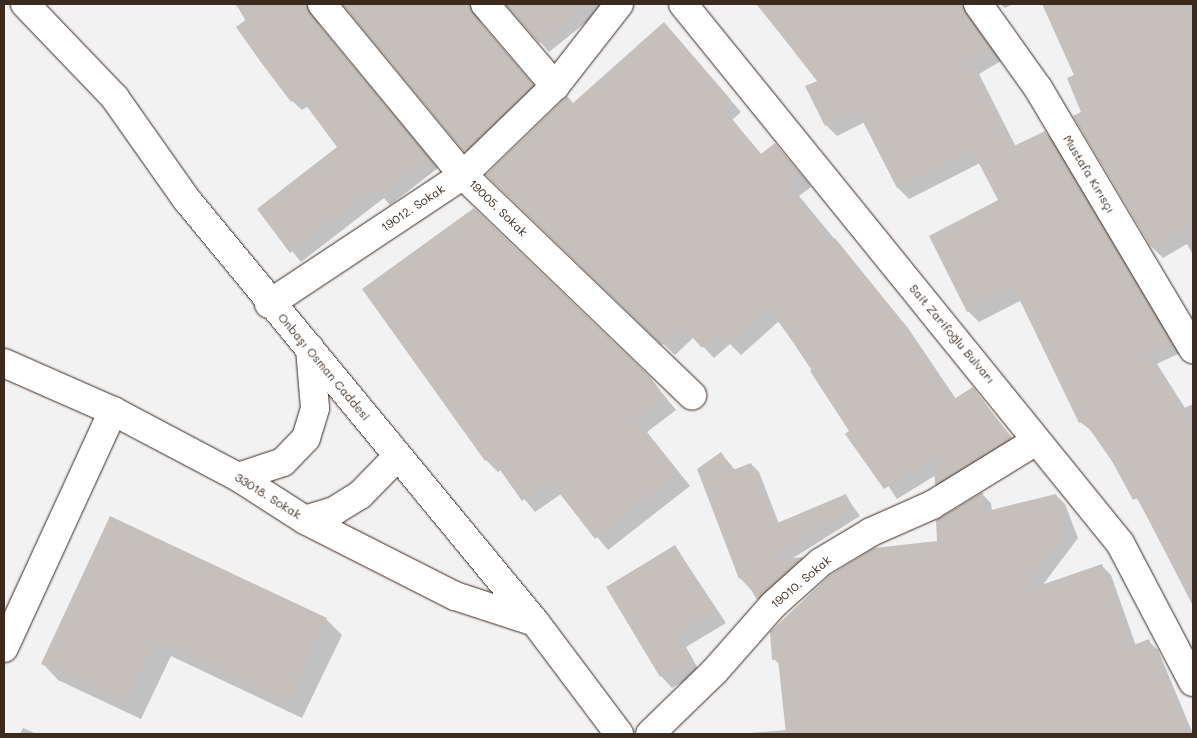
<!DOCTYPE html>
<meta charset="utf-8">
<style>
body{margin:0}
#map{position:relative;width:1197px;height:738px;overflow:hidden;background:#f3f2f2;font-family:Mali,sans-serif}
div>[style]{position:absolute}
[style*='--x']{left:calc(var(--x)*1px);top:calc(var(--y)*1px);width:calc(var(--w)*1px);rotate:calc(var(--a)*1deg)}
.shadow>*{inset:0;background:#0003}
.building>*{inset:0;background:#c6c0bd}
.roads{filter:drop-shadow(0 0 1px #3b2a1e) drop-shadow(0 0 1px #3b2a1e)}
.minor>*{height:28px;margin:-14px;padding:0 14px;transform-origin:14px;border-radius:14px;background:#fff}
span{translate:-50% -50%;white-space:nowrap;text-align:center;line-height:1.15;-webkit-text-stroke:4px #fff;paint-order:stroke}
.street-label{font-size:12px;color:#3b2a1e}
.frame{position:absolute;inset:0;border:5px solid #3b2a1e;pointer-events:none}
</style>
<div id="map">
<div class="shadow">
<i style="clip-path:polygon(236px 4px,314px 4px,319px 25px,438px 168px,390px 205px,384px 198px,301px 262px,258px 209px,339px 147px,308px 106px,302px 110px,292px 101px)"></i>
<i style="clip-path:polygon(344px 4px,482px 4px,478px 16px,482px 25px,542px 95px,474px 160px)"></i>
<i style="clip-path:polygon(507px 4px,609px 4px,549px 52px)"></i>
<i style="clip-path:polygon(756px 4px,979px 4px,973px 17px,1001px 61px,979px 74px,1016px 147px,1045px 132px,1056px 143px,1180px 353px,1157px 364px,1185px 408px,1193px 404px,1193px 606px,1145px 511px,1093px 432px,1080px 422px,1022px 300px,979px 322px,968px 311px,1000px 201px,980px 163px,909px 199px,898px 188px,865px 122px,837px 136px,826px 125px,819px 81px)"></i>
<i style="clip-path:polygon(1000px 4px,1013px 4px,1005px 8px)"></i>
<i style="clip-path:polygon(1043px 4px,1193px 4px,1193px 255px,1187px 244px,1163px 258px,1152px 247px,1075px 117px,1083px 113px,1076px 76px)"></i>
<i style="clip-path:polygon(664px 24px,741px 112px,732px 120px,762px 155px,775px 144px,806px 180px,811px 187px,799px 196px,908px 328px,956px 399px,973px 389px,1022px 450px,947px 496px,936px 484px,936px 475px,897px 499px,779px 321px,741px 355px,730px 344px,714px 358px,694px 337px,675px 355px,499px 186px,573px 104px)"></i>
<i style="clip-path:polygon(364px 290px,649px 377px,676px 410px,647px 432px,690px 486px,608px 550px,561px 494px,535px 512px,501px 470px,498px 472px,486px 460px)"></i>
<i style="clip-path:polygon(721px 453px,735px 470px,751px 464px,759px 472px,779px 524px,845px 495px,860px 516px,790px 560px,803px 558px,810px 566px,766px 606px,740px 578px,698px 469px)"></i>
<i style="clip-path:polygon(982px 494px,991px 503px,992px 511px,1056px 495px,1065px 504px,1078px 538px,1042px 586px,1101px 565px,1111px 575px,1136px 646px,1148px 641px,1158px 650px,1193px 734px,738px 734px,786px 730px,780px 665px,774px 659px,938px 542px)"></i>
<i style="clip-path:polygon(111px 518px,326px 619px,342px 635px,302px 718px,171px 656px,141px 719px,58px 680px,43px 664px)"></i>
<i style="clip-path:polygon(675px 546px,726px 623px,686px 647px,700px 672px,672px 688px,661px 676px)"></i>
<i style="clip-path:polygon(23px 728px,37px 734px,20px 734px)"></i>
</div>
<div class="building">
<i style="clip-path:polygon(235px 4px,307px 4px,310px 14px,429px 158px,379px 196px,374px 189px,290px 253px,257px 209px,337px 147px,299px 96px,291px 102px,260px 61px,236px 27px,247px 19px)"></i>
<i style="clip-path:polygon(342px 4px,470px 4px,473px 14px,534px 85px,464px 152px)"></i>
<i style="clip-path:polygon(505px 4px,589px 4px,539px 43px)"></i>
<i style="clip-path:polygon(757px 4px,963px 4px,991px 50px,969px 63px,1012px 147px,1045px 131px,1170px 342px,1147px 353px,1193px 426px,1193px 605px,1137px 498px,1133px 500px,1112px 461px,1083px 420px,1079px 423px,1014px 288px,967px 312px,929px 236px,998px 200px,972px 150px,897px 188px,857px 110px,825px 126px,805px 86px,817px 81px)"></i>
<i style="clip-path:polygon(1042px 4px,1193px 4px,1193px 224px,1151px 247px,1073px 116px,1081px 112px,1067px 78px,1074px 75px)"></i>
<i style="clip-path:polygon(664px 22px,731px 100px,722px 107px,761px 154px,775px 143px,795px 167px,795px 178px,788px 184px,831px 241px,835px 238px,897px 315px,954px 399px,973px 387px,1011px 438px,935px 485px,934px 458px,884px 489px,845px 434px,849px 431px,810px 371px,813px 369px,769px 309px,729px 344px,718px 333px,702px 348px,683px 327px,662px 345px,486px 175px,567px 96px,573px 103px)"></i>
<i style="clip-path:polygon(474px 208px,650px 377px,665px 397px,635px 419px,678px 473px,595px 539px,550px 481px,522px 501px,491px 457px,485px 461px,362px 289px)"></i>
<i style="clip-path:polygon(721px 452px,733px 470px,751px 463px,775px 524px,846px 494px,853px 508px,767px 561px,803px 557px,757px 600px,743px 576px,739px 579px,697px 469px)"></i>
<i style="clip-path:polygon(983px 492px,983px 512px,1056px 494px,1069px 529px,1021px 592px,1102px 564px,1131px 646px,1149px 639px,1189px 734px,786px 734px,778px 659px,772px 660px,770px 632px,830px 575px,874px 548px,937px 541px,936px 520px)"></i>
<i style="clip-path:polygon(110px 516px,327px 618px,287px 704px,155px 642px,126px 704px,41px 664px)"></i>
<i style="clip-path:polygon(675px 545px,715px 611px,676px 635px,690px 660px,660px 677px,606px 587px)"></i>
</div>
<div class="roads">
<div class="minor">
<i style="--x:25;--y:4;--w:130;--a:46.2"></i>
<i style="--x:115;--y:98;--w:125;--a:54.8"></i>
<i style="--x:187;--y:200;--w:547;--a:50.49"></i>
<i style="--x:535;--y:622;--w:140;--a:53.1"></i>
<i style="--x:322;--y:4;--w:222;--a:50.5"></i>
<i style="--x:463;--y:175;--w:318;--a:43.9"></i>
<i style="--x:485;--y:4;--w:108;--a:49.5"></i>
<i style="--x:683;--y:4;--w:694;--a:50.97"></i>
<i style="--x:1120;--y:543;--w:157;--a:62.3"></i>
<i style="--x:978;--y:4;--w:103;--a:54.5"></i>
<i style="--x:1038;--y:88;--w:304;--a:59.3"></i>
<i style="--x:269;--y:304;--w:233;--a:-33.6"></i>
<i style="--x:463;--y:175;--w:128;--a:-44.1"></i>
<i style="--x:555;--y:86;--w:104;--a:-52"></i>
<i style="--x:4;--y:363;--w:119;--a:23.8"></i>
<i style="--x:113;--y:411;--w:141;--a:27.8"></i>
<i style="--x:238;--y:477;--w:80;--a:32.7"></i>
<i style="--x:305;--y:520;--w:168;--a:26.9"></i>
<i style="--x:455;--y:596;--w:84;--a:18"></i>
<i style="--x:238;--y:477;--w:47;--a:-18.4"></i>
<i style="--x:283;--y:462;--w:33;--a:-46"></i>
<i style="--x:306;--y:438;--w:31;--a:-73"></i>
<i style="--x:315;--y:408;--w:60;--a:-94.8"></i>
<i style="--x:305;--y:520;--w:30;--a:-17"></i>
<i style="--x:334;--y:511;--w:31;--a:-32"></i>
<i style="--x:360;--y:495;--w:54;--a:-45.7"></i>
<i style="--x:4;--y:648;--w:261;--a:-65.3"></i>
<i style="--x:650;--y:734;--w:89;--a:-44.1"></i>
<i style="--x:714;--y:672;--w:89;--a:-48.6"></i>
<i style="--x:773;--y:605;--w:64;--a:-41.9"></i>
<i style="--x:821;--y:562;--w:58;--a:-31"></i>
<i style="--x:871;--y:532;--w:67;--a:-23.9"></i>
<i style="--x:932;--y:505;--w:122;--a:-31.6"></i>
</div>
</div>
<div class="street-label">
<span style="left:1089px;top:174px;rotate:59deg">Mustafa Kırısçı</span>
<span style="left:413px;top:208px;rotate:-34deg">19012. Sokak</span>
<span style="left:498px;top:208px;rotate:44deg">19005. Sokak</span>
<span style="left:952px;top:334px;rotate:50deg">Sait Zarifoğlu Bulvarı</span>
<span style="left:324px;top:367px;rotate:50deg">Onbaşı Osman Caddesi</span>
<span style="left:268px;top:496px;rotate:32deg">33018. Sokak</span>
<span style="left:801px;top:582px;rotate:-40deg">19010. Sokak</span>
</div>
<div class="frame"></div>
</div>
